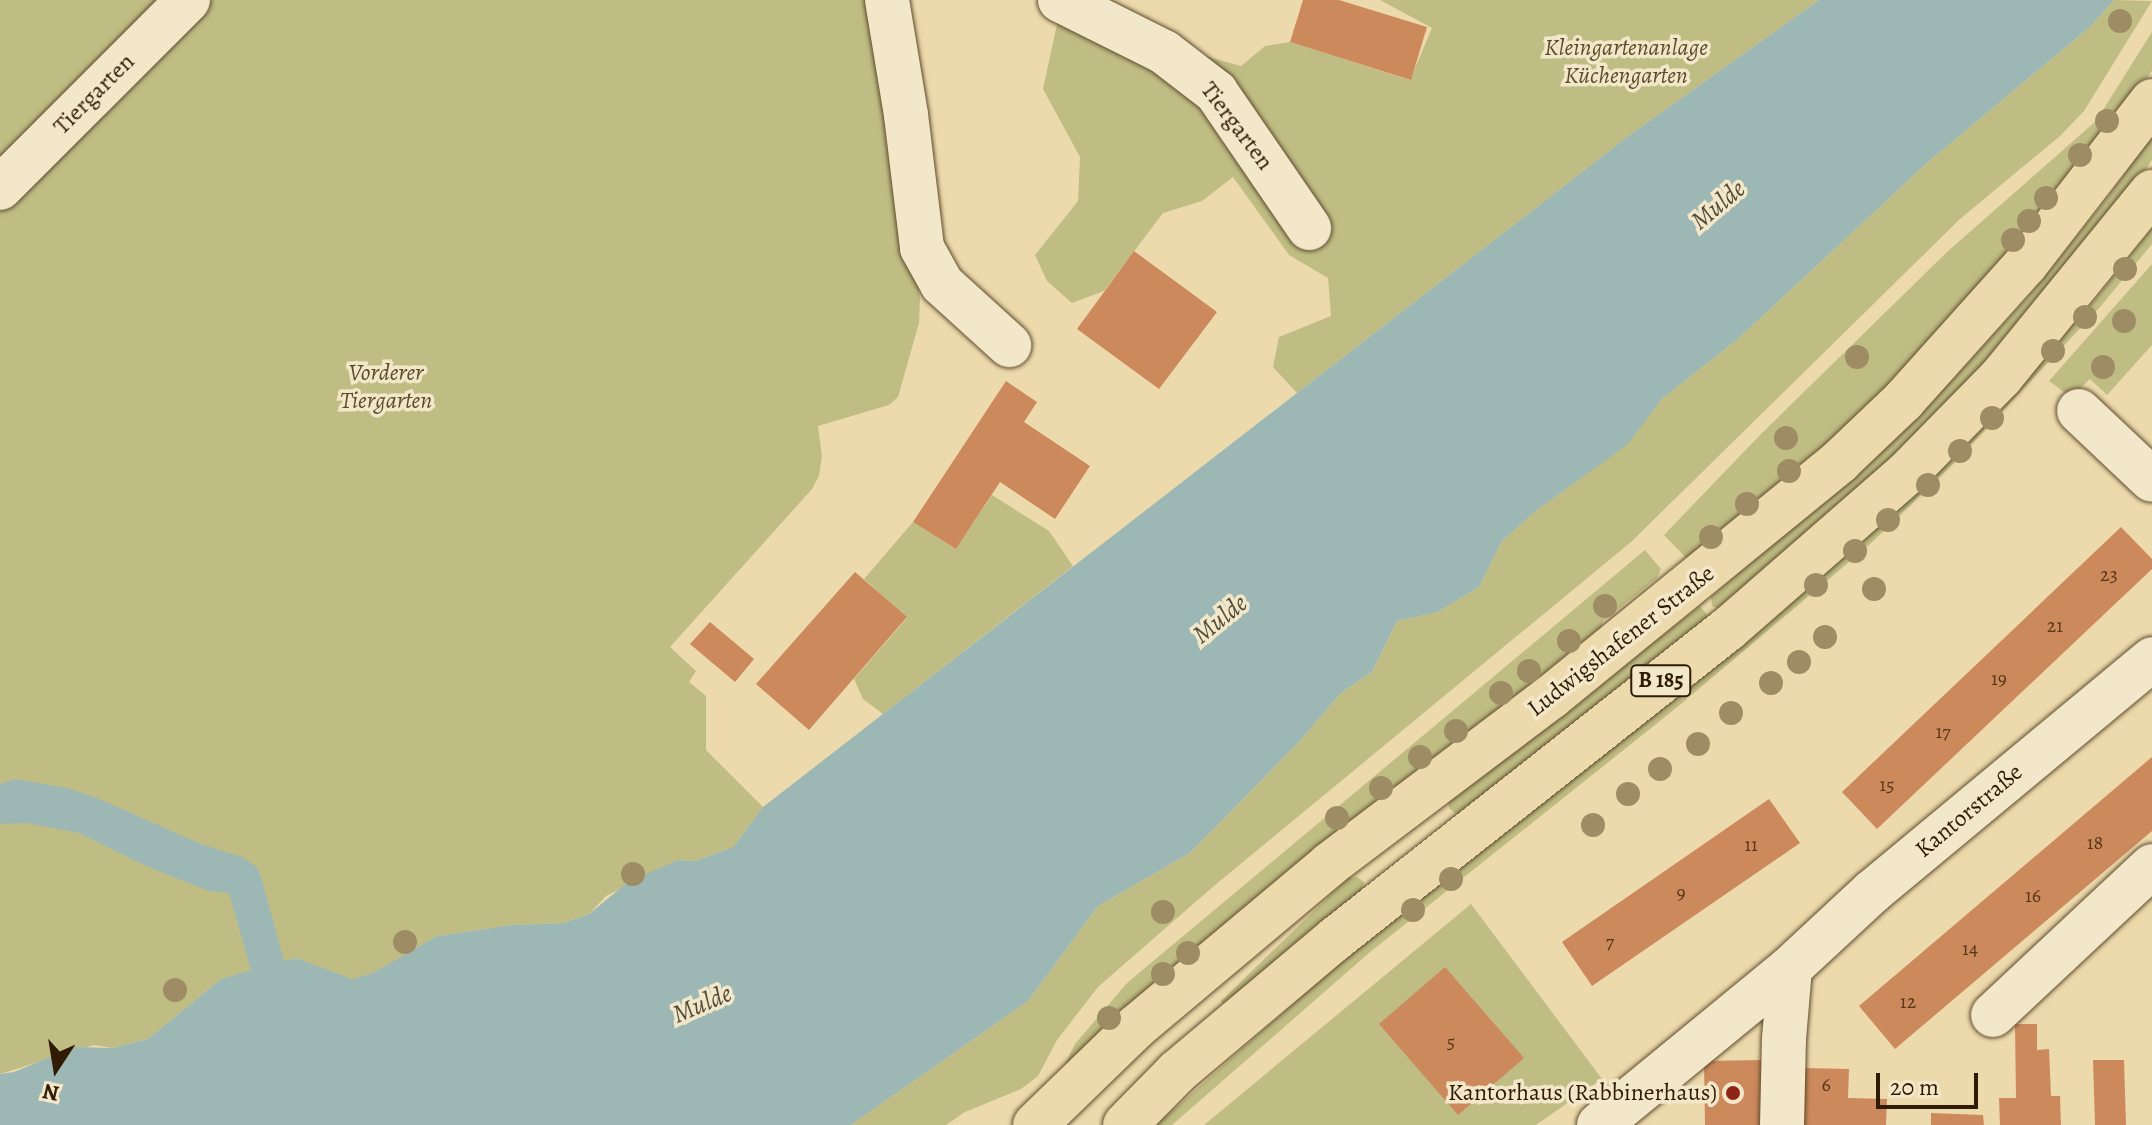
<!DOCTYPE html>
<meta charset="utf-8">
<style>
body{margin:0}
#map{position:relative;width:2152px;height:1125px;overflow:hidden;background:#eddaac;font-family:Alegreya,serif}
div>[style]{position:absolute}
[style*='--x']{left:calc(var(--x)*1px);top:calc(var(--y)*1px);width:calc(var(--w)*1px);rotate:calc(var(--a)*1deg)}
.green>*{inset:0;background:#bfbd84}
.water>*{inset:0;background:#9db8b4}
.building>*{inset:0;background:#cc895c}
.roads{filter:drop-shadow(0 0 2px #5f4c2e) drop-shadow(0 0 2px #5f4c2e)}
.minor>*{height:44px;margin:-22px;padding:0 22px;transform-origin:22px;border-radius:22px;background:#f3e7c9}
.major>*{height:44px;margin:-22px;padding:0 22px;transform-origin:22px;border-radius:22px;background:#eddaac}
.trees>*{width:24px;height:24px;margin:-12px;border-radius:50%;background:#9d8c64}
.dots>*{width:22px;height:22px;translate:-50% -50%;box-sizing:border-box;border:4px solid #f3e7c9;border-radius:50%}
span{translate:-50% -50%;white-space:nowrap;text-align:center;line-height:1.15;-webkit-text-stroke:7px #f3e7c9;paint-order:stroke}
.number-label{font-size:20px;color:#57371a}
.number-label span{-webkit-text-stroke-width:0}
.shield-label span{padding:2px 6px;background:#f3e7c9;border:2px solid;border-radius:6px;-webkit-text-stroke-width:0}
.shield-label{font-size:22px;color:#301c04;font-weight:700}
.park-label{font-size:24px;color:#5b4c2a;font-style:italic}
.street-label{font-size:24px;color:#301c04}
.poi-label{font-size:24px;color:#301c04}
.right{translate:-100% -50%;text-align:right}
.water-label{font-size:26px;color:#514b39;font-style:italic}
.north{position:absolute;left:16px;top:1029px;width:80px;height:80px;-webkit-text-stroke:6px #f3e7c9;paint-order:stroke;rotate:192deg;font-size:22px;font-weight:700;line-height:32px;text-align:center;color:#301c04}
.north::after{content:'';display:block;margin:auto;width:28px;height:36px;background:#301c04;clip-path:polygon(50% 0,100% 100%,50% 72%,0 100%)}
.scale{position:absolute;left:1876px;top:1073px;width:102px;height:36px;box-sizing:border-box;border:4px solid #301c04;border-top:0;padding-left:10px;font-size:24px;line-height:28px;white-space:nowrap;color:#301c04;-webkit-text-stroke:6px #f3e7c9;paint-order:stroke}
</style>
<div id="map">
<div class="green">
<i style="clip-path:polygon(0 0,877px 0,920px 298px,919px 323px,898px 397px,889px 405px,818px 426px,822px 456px,819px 476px,812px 489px,670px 647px,696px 671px,689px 682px,706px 696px,706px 750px,763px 807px,733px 847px,695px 861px,678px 860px,606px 896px,589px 914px,563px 923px,512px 925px,437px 936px,373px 974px,352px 980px,296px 958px,221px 979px,148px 1039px,112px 1048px,94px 1045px,0 1074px)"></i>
<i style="clip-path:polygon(1380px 0,1819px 0,1631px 134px,1297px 393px,1273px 367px,1279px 337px,1331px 316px,1328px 278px,1289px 255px,1233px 177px,1202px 201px,1163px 213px,1104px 291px,1072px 303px,1047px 281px,1035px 255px,1078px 201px,1080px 157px,1043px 89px,1059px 15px,1241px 66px,1265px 46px,1290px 42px,1410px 80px,1432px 28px)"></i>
<i style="clip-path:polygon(2114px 0,2152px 1px,2084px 111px,2060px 136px,1960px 219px,1631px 542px,1215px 885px,1098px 987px,1057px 1040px,1038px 1076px,1021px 1089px,965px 1112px,946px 1125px,851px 1125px,1028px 1001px,1098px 906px,1190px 853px,1297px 744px,1341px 693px,1372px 672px,1397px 621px,1438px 612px,1479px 587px,1502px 541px,1537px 510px,1626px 445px,1662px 399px,1739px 338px,1927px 163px,2091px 26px)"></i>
<i style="clip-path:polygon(2152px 32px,2152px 71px,2041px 220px,1842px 435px,1692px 564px,1664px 535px,1761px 434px,1947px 252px,2096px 121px)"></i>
<i style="clip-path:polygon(2152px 135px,2152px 160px,2123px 201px,2038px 305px,1903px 453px,1719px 609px,1712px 606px,1711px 597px,1892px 441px,1951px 381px,2028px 297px,2109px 196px)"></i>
<i style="clip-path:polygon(2152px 228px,2152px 244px,2101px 306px,1950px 467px,1868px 546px,1675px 709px,1369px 953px,1172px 1125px,1156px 1125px,1362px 943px,1944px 462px,2094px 301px)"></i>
<i style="clip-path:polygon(2152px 264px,2152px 345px,2107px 395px,2090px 379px,2071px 397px,2049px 381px)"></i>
<i style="clip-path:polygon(992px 495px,1049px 531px,1073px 566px,883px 714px,863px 699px,854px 679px,907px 618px,864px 579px,913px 522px,956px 549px)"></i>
<i style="clip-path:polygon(1645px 550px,1661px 569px,1657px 578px,1603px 621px,1597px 640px,1063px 1068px,1075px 1044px,1127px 983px)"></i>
<i style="clip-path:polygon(1700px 606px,1709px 617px,1463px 813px,1456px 814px,1449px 808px,1448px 800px)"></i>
<i style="clip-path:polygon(1357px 877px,1364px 882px,1360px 897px,1227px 1009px,1221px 1001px,1348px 878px)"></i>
<i style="clip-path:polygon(1471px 904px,1602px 1079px,1536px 1125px,1204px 1125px)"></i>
</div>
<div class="water">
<i style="clip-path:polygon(1819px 0,2114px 0,2091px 26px,1927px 163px,1739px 338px,1662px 399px,1627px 445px,1537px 510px,1502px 541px,1479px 587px,1438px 612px,1397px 621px,1372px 672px,1341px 693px,1297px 744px,1190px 853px,1098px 906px,1028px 1001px,851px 1125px,0 1125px,0 1074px,14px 1072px,75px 1047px,112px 1048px,148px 1039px,221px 979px,251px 970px,229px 893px,209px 891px,146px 866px,79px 833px,27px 823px,0 824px,0 784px,15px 779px,67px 788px,97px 798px,201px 844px,242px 857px,257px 867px,262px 880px,284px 961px,296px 958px,352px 979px,373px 973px,437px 936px,512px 925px,563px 923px,589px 914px,628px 882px,678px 860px,695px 861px,733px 847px,763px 807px,1631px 134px)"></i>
</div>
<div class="building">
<i style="clip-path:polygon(1303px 0,1339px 0,1427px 27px,1411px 80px,1290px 42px)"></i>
<i style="clip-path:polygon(1134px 251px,1217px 312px,1159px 389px,1077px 329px)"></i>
<i style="clip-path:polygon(1006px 381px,1037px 402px,1024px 422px,1090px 466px,1055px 519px,1000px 482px,956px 549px,913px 522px)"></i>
<i style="clip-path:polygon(2121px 527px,2152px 559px,2152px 569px,1877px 829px,1842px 792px)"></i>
<i style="clip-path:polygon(855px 572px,907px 617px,809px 730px,756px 684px)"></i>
<i style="clip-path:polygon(710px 622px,754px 659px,735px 682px,690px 644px)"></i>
<i style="clip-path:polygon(2152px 757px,2152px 831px,1895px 1049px,1859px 1006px)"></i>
<i style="clip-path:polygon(1769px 799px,1800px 843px,1592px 986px,1562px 942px)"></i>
<i style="clip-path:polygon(1445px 967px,1524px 1058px,1458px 1115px,1379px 1024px)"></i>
<i style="clip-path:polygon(2015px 1024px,2037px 1024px,2037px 1050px,2049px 1049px,2051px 1096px,2060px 1096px,2061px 1125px,2000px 1125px,1999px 1098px,2016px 1098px)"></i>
<i style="clip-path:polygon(1762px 1060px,1762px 1125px,1705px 1125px,1704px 1061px)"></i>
<i style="clip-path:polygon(2093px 1060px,2124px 1060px,2126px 1125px,2095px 1125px)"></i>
<i style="clip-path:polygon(1804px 1068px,1849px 1069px,1848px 1098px,1887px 1099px,1886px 1125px,1804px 1125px)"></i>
<i style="clip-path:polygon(1931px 1113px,1983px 1115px,1984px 1125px,1931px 1125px)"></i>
</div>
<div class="roads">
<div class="minor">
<i style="--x:887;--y:0;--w:117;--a:80.6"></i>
<i style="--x:906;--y:115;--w:134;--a:83.1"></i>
<i style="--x:922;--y:248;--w:41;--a:60.9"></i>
<i style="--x:942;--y:284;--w:91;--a:42.3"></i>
<i style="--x:1060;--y:0;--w:116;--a:26.6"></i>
<i style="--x:1164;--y:52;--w:66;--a:37.6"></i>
<i style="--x:1216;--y:92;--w:165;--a:55.6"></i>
<i style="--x:0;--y:188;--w:266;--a:-45"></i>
<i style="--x:2079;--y:411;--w:100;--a:43.4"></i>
<i style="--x:1993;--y:1015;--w:218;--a:-43.1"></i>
<i style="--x:1599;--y:1125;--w:247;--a:-39.4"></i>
<i style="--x:1790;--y:968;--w:113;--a:-42.9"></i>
<i style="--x:1873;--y:891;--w:363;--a:-39.7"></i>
<i style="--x:1782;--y:1125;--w:86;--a:-88.7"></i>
<i style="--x:1784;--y:1039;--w:71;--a:-85.2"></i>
</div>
<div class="major">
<i style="--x:1035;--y:1125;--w:141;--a:-44.1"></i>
<i style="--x:1136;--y:1027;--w:253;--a:-40"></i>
<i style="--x:1330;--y:864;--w:277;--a:-37.1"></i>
<i style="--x:1551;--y:697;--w:373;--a:-39.2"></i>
<i style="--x:1840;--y:461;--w:87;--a:-43.6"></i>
<i style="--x:1903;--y:401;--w:184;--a:-48.1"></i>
<i style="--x:2026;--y:264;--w:206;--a:-52.3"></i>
<i style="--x:1125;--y:1125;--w:74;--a:-45.5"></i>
<i style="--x:1177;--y:1072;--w:207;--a:-40.1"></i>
<i style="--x:1335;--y:939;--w:501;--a:-38.27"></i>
<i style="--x:1728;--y:629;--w:237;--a:-41.1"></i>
<i style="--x:1907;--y:473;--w:134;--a:-45.6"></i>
<i style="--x:2001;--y:377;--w:239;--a:-50.8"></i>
</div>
</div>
<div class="trees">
<i style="left:2120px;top:21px"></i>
<i style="left:2107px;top:121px"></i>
<i style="left:2080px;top:155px"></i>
<i style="left:2046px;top:198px"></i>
<i style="left:2029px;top:221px"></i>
<i style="left:2013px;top:240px"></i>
<i style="left:2125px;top:269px"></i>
<i style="left:2085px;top:317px"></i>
<i style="left:2124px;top:321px"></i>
<i style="left:2053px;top:351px"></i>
<i style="left:1857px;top:357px"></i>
<i style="left:2103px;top:367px"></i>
<i style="left:1992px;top:418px"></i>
<i style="left:1786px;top:438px"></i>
<i style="left:1960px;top:451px"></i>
<i style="left:1789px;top:471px"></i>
<i style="left:1928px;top:485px"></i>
<i style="left:1747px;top:504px"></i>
<i style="left:1888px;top:520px"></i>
<i style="left:1711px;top:537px"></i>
<i style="left:1855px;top:551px"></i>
<i style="left:1816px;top:585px"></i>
<i style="left:1874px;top:589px"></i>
<i style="left:1605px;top:606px"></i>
<i style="left:1825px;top:637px"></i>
<i style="left:1569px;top:641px"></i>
<i style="left:1799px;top:662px"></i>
<i style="left:1529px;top:671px"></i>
<i style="left:1771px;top:683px"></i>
<i style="left:1501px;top:693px"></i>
<i style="left:1731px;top:713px"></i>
<i style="left:1456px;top:731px"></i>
<i style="left:1698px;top:744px"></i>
<i style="left:1420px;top:757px"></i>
<i style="left:1660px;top:769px"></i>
<i style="left:1381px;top:788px"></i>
<i style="left:1628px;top:794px"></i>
<i style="left:1337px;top:818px"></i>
<i style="left:1593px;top:825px"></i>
<i style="left:633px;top:874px"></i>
<i style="left:1451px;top:879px"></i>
<i style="left:1413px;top:910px"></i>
<i style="left:1163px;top:912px"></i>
<i style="left:405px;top:942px"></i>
<i style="left:1188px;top:953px"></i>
<i style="left:1163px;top:974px"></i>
<i style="left:175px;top:990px"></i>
<i style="left:1109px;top:1018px"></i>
</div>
<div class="dots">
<i style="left:1733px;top:1093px;background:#8f2418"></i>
</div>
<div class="number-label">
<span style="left:2109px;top:574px">23</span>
<span style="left:2055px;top:625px">21</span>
<span style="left:1999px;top:678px">19</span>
<span style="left:1943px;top:731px">17</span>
<span style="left:1887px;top:784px">15</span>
<span style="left:2095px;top:842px">18</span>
<span style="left:1751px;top:844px">11</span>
<span style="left:1681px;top:892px">9</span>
<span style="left:2033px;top:895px">16</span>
<span style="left:1610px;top:941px">7</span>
<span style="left:1970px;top:948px">14</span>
<span style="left:1908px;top:1001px">12</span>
<span style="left:1451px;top:1041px">5</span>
<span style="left:1826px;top:1084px">6</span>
</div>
<div class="shield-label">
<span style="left:1661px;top:681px">B 185</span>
</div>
<div class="park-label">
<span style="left:1626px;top:62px">Kleingartenanlage<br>Küchengarten</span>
<span style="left:386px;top:387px">Vorderer<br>Tiergarten</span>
</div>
<div class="street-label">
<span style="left:94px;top:94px;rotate:-45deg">Tiergarten</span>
<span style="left:1237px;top:126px;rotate:53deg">Tiergarten</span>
<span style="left:1621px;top:641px;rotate:-38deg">Ludwigshafener Straße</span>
<span style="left:1969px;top:811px;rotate:-40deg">Kantorstraße</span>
</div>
<div class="poi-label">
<span class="right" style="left:1717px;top:1093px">Kantorhaus (Rabbinerhaus)</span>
</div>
<div class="water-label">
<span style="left:1718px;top:205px;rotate:-40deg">Mulde</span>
<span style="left:1220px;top:619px;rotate:-39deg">Mulde</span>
<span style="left:702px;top:1004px;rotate:-23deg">Mulde</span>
</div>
<div class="north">N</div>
<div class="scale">20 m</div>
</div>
